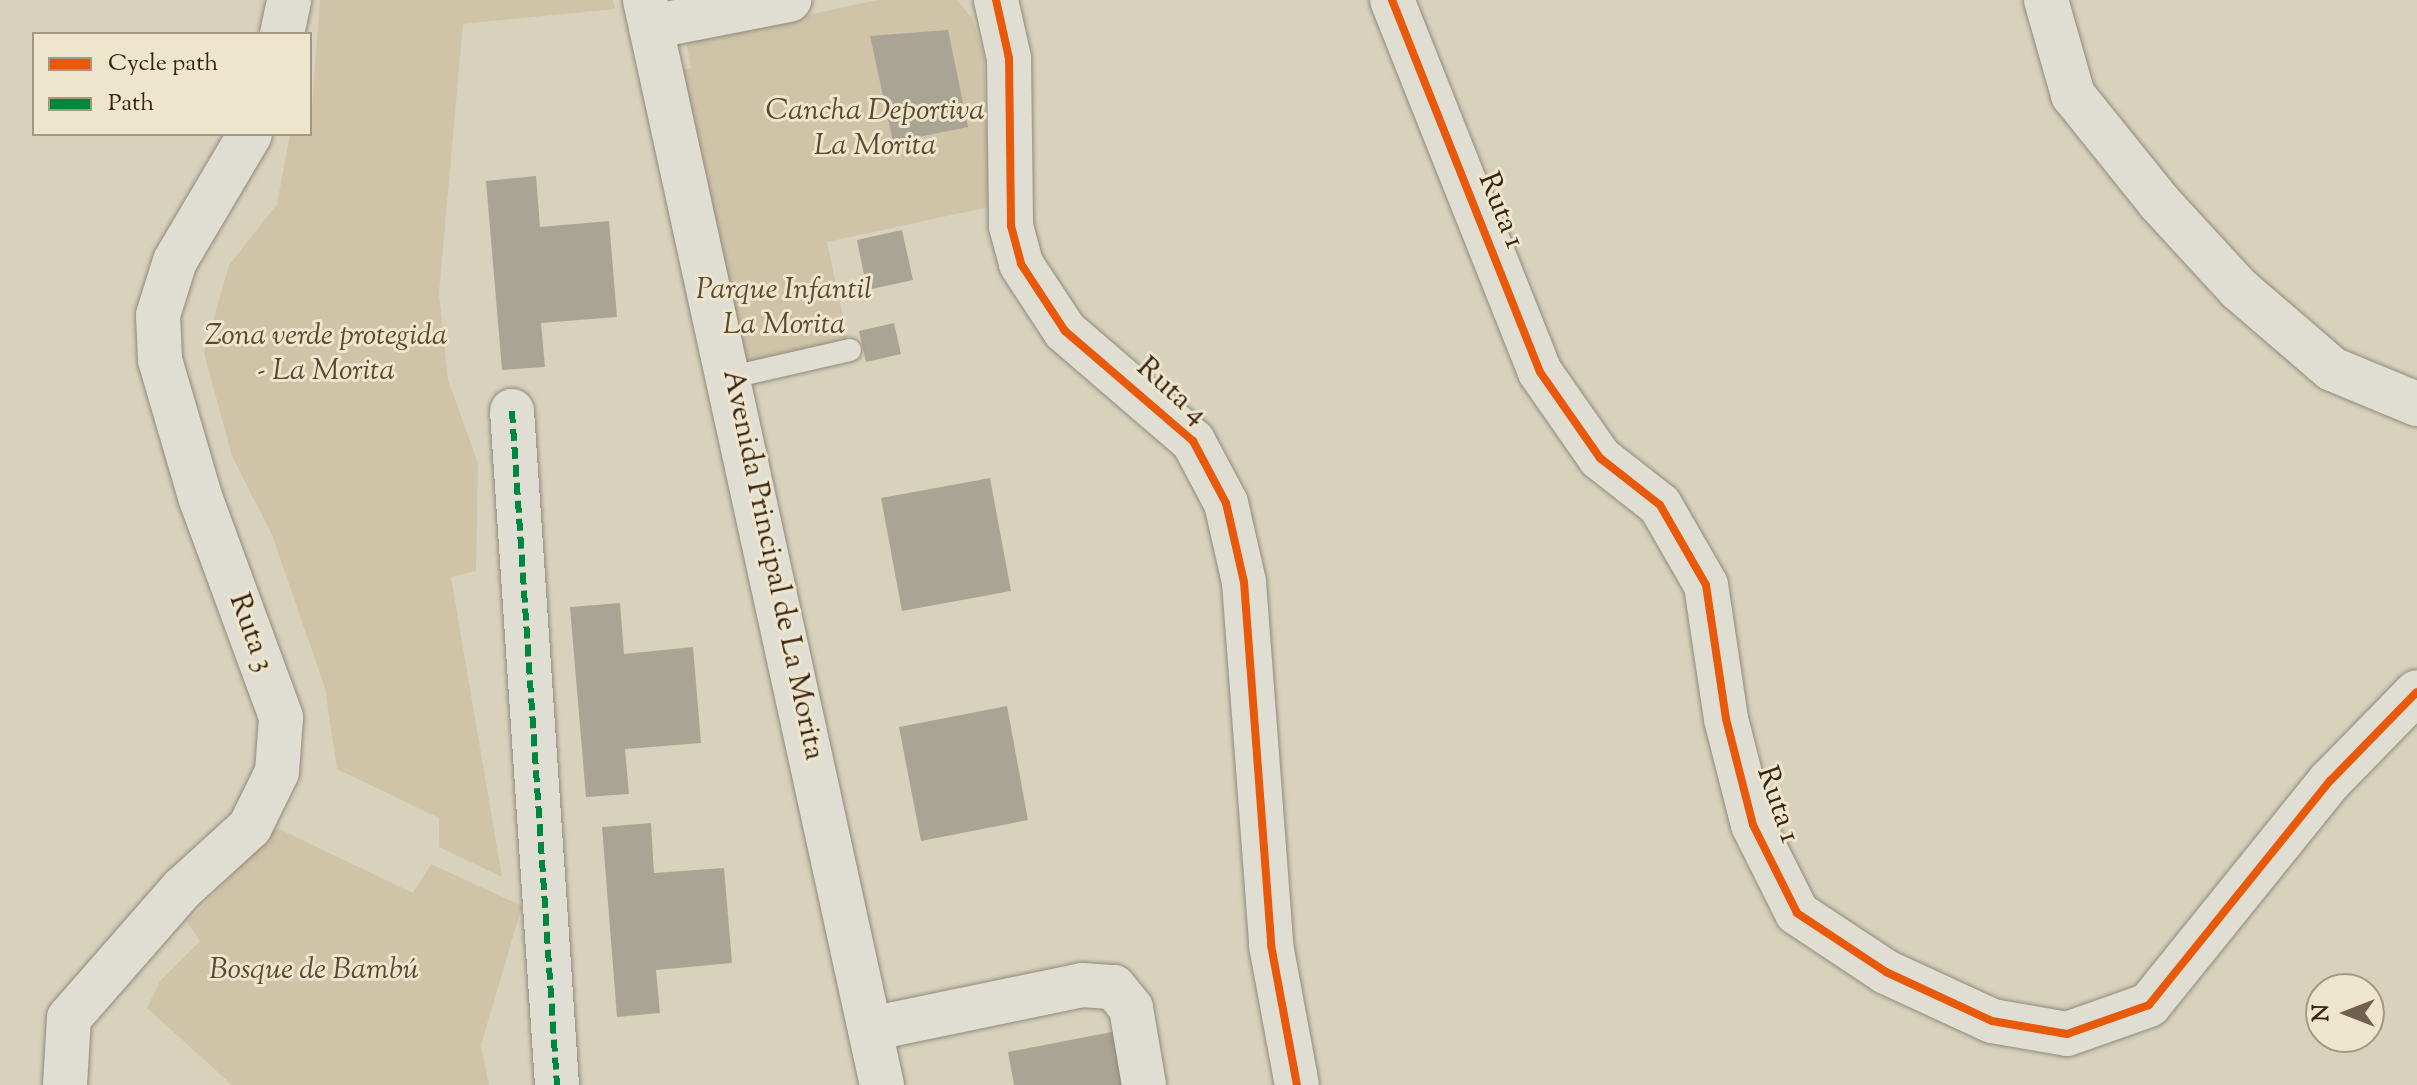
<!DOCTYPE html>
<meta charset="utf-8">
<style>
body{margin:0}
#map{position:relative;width:2417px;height:1085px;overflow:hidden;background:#d8d2bd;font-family:"Sorts Mill Goudy",serif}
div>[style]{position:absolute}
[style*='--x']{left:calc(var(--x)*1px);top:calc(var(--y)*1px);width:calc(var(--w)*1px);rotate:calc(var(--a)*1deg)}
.green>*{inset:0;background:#cfc4a8}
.building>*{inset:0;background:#aaa495}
.roads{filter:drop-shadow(0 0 2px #918a7d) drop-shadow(0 0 2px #918a7d)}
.service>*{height:22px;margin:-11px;padding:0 11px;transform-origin:11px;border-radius:11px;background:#e0ded3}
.minor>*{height:44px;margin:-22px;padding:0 22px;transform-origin:22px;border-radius:22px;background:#e0ded3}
.quiet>*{height:6px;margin-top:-3px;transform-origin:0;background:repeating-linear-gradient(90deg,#00873e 0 12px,transparent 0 18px)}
.cycleway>*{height:8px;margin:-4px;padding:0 4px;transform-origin:4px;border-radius:4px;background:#e8590c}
span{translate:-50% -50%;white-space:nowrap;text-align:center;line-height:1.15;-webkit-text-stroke:6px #ede6cc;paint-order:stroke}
.park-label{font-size:30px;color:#5d4835;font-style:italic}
.street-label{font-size:30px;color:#3a2315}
.legend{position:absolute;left:32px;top:32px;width:280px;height:104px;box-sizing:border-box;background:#ede6cc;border:2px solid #a59883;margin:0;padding:10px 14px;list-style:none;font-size:24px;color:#3a2315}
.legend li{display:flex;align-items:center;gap:16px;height:40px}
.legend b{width:40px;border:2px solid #a59883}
.north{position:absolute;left:2305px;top:973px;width:80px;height:80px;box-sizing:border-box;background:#ede6cc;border:2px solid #a59883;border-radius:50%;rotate:270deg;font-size:22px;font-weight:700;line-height:32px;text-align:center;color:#3a2315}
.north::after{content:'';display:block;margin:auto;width:28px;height:36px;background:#716050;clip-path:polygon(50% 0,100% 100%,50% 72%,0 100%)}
</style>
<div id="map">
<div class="green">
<i style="clip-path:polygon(320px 0,613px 0,615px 9px,463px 24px,439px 293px,448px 380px,478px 463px,476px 571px,451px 577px,502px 877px,439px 847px,439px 818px,337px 769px,325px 688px,272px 535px,232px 456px,204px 353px,229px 265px,277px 204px,290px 134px,310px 134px)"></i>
<i style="clip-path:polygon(877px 0,957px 0,972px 18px,984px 56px,989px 207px,827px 242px,850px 350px,732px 377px,662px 75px,691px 68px,686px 41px)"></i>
<i style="clip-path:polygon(277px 828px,413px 893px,431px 864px,522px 906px,481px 1045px,489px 1085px,232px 1085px,147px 1008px,160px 981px,200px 941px,187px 922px)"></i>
</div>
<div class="building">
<i style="clip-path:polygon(948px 30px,968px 127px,893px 142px,870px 36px)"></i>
<i style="clip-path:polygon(536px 176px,540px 227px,609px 221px,617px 317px,541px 323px,545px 367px,502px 370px,486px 181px)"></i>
<i style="clip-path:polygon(902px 230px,913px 280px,867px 290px,857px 240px)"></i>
<i style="clip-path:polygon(894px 323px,901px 354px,866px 362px,859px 331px)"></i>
<i style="clip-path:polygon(990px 478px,1011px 591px,902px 611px,881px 498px)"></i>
<i style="clip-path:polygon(620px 603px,624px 654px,693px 647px,701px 743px,625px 749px,629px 794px,586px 797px,570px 607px)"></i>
<i style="clip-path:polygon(1007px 706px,1028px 820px,921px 841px,899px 727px)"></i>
<i style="clip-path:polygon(651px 823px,654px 873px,724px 868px,732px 963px,656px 970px,660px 1013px,617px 1017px,602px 827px)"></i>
<i style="clip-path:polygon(1122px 1030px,1133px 1085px,1014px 1085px,1008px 1052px)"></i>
</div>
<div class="roads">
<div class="service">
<i style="--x:732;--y:377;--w:121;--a:-12.9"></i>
</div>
<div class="minor">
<i style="--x:645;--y:0;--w:1111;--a:77.68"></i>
<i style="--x:996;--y:0;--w:59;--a:77.4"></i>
<i style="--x:1009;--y:58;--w:168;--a:89.3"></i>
<i style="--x:1011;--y:226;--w:39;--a:75"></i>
<i style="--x:1021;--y:264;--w:80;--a:56.7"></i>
<i style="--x:1065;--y:331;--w:169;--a:40.7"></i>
<i style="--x:1193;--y:441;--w:70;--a:62"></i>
<i style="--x:1226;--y:503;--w:81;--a:77.2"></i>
<i style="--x:1244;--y:582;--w:364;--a:85.7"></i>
<i style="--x:1271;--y:945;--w:142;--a:79.5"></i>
<i style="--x:1392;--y:0;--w:400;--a:68.3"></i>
<i style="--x:1540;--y:372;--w:105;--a:55.1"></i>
<i style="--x:1600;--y:458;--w:76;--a:38.1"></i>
<i style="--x:1660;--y:505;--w:92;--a:60.1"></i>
<i style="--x:1706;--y:585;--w:135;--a:81.5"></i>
<i style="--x:1726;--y:719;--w:109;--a:75.7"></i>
<i style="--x:1753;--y:825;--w:98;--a:63.4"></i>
<i style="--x:1797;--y:913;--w:107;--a:33.5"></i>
<i style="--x:1886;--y:972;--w:117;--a:24.8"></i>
<i style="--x:1992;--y:1021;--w:76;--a:9.8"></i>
<i style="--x:2067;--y:1034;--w:87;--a:-19.5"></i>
<i style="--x:2149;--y:1005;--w:288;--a:-51.1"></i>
<i style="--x:2330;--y:781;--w:124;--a:-45.7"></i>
<i style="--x:2046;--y:0;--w:99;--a:74.1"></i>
<i style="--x:2073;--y:95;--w:137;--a:51.2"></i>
<i style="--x:2159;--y:202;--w:118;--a:47.4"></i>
<i style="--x:2239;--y:289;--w:123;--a:40.7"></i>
<i style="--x:2332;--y:369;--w:92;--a:22.4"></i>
<i style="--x:651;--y:27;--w:141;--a:-11.1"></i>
<i style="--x:282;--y:34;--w:35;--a:-78"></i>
<i style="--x:512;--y:411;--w:676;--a:86.18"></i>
<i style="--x:870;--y:1029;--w:217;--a:-11.7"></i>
<i style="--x:1082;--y:985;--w:32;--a:4"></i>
<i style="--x:1114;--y:987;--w:27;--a:51"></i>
<i style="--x:1131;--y:1008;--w:78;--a:80.4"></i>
<i style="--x:65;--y:1085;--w:67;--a:-86.6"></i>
<i style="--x:69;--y:1018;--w:173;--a:-48.8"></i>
<i style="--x:183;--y:888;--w:91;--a:-42.3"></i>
<i style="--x:250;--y:827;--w:61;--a:-63.9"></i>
<i style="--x:277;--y:772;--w:55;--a:-85.8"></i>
<i style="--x:281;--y:717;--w:231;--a:-110.2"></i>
<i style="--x:201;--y:500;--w:146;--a:-106.3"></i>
<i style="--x:160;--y:360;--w:45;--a:-92.5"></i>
<i style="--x:158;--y:315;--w:57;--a:-72.5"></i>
<i style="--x:175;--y:261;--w:147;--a:-59.4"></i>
</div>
</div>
<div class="quiet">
<i style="--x:512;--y:411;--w:676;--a:86.18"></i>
</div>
<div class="cycleway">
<i style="--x:996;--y:0;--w:59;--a:77.4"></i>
<i style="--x:1009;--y:58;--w:168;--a:89.3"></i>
<i style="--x:1011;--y:226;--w:39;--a:75"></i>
<i style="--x:1021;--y:264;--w:80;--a:56.7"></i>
<i style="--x:1065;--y:331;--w:169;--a:40.7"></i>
<i style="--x:1193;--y:441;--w:70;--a:62"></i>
<i style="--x:1226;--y:503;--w:81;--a:77.2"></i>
<i style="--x:1244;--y:582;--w:364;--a:85.7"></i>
<i style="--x:1271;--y:945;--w:142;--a:79.5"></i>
<i style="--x:1392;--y:0;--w:400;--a:68.3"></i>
<i style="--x:1540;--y:372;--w:105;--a:55.1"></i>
<i style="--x:1600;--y:458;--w:76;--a:38.1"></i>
<i style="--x:1660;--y:505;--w:92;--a:60.1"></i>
<i style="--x:1706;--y:585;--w:135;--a:81.5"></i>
<i style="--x:1726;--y:719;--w:109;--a:75.7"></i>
<i style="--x:1753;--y:825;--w:98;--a:63.4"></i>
<i style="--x:1797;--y:913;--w:107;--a:33.5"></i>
<i style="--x:1886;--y:972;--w:117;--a:24.8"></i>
<i style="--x:1992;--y:1021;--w:76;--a:9.8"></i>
<i style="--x:2067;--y:1034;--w:87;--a:-19.5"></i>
<i style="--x:2149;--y:1005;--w:288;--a:-51.1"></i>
<i style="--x:2330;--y:781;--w:124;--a:-45.7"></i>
</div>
<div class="park-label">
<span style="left:875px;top:129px">Cancha Deportiva<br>La Morita</span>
<span style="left:784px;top:308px">Parque Infantil<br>La Morita</span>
<span style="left:326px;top:354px">Zona verde protegida<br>- La Morita</span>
<span style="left:314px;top:971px">Bosque de Bambú</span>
</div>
<div class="street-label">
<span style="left:1500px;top:211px;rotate:68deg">Ruta 1</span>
<span style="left:1171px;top:392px;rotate:42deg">Ruta 4</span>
<span style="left:772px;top:565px;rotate:78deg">Avenida Principal de La Morita</span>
<span style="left:250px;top:633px;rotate:70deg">Ruta 3</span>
<span style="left:1777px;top:805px;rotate:71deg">Ruta 1</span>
</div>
<ul class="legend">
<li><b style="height:10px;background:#e8590c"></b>Cycle path</li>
<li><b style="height:10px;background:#00873e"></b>Path</li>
</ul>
<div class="north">N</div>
</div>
